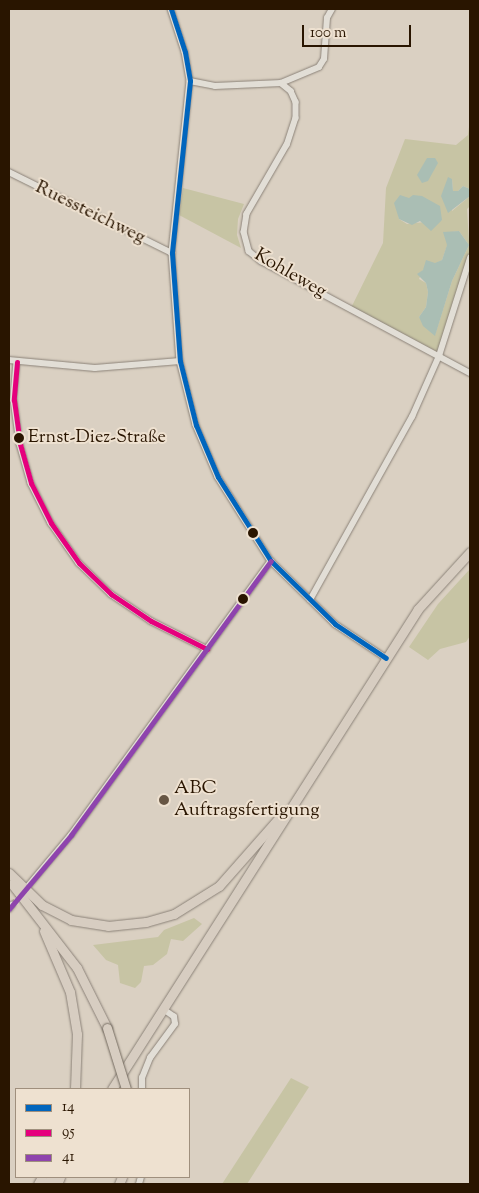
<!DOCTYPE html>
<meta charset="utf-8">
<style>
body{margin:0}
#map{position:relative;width:479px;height:1193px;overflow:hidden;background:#dad0c2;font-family:"Sorts Mill Goudy",serif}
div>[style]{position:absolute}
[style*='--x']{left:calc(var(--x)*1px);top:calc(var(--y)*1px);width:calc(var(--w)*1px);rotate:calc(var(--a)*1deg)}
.green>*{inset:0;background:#c7c4a4}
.water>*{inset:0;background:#aabeb4}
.street-tunnel>*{height:5.5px;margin-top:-2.75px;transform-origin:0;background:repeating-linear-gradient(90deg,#b7ab9b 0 5.5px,transparent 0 8.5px)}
.roads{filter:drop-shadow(0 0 1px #8b8278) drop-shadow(0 0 1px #8b8278)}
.street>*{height:5.5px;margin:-2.75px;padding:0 2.75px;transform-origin:2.75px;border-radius:2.75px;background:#e2ded6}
.primary>*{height:9px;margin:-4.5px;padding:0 4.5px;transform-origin:4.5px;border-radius:4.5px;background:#d7cdc1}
.bridges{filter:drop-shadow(0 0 1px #72695e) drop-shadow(0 0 1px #72695e)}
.primary-bridge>*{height:9px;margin:-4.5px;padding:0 4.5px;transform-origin:4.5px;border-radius:4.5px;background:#d7cdc1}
.bus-1>*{height:5px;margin:-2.5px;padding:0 2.5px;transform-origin:2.5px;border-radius:2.5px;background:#0065bd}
.bus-2>*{height:5px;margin:-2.5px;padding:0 2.5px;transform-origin:2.5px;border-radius:2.5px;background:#e5007d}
.bus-3>*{height:5px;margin:-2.5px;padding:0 2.5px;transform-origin:2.5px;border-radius:2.5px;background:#8e44ad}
.dots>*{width:14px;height:14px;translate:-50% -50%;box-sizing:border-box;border:2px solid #eee1d0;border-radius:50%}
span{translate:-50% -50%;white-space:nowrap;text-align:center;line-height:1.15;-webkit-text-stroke:4px #eee1d0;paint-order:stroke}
.bus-label{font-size:18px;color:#291500}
.left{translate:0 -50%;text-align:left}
.street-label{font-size:19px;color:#291500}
.poi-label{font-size:19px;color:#291500}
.frame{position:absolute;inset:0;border:10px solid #291500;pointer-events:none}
.legend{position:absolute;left:15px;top:1088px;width:175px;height:90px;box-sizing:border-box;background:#eee1d0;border:1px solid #9f8f7d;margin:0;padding:6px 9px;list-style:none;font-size:15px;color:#291500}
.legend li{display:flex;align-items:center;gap:10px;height:25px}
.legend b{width:25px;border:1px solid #9f8f7d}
.scale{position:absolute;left:302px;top:25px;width:109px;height:22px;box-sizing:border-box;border:2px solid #291500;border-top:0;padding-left:6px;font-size:15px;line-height:18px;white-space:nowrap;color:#291500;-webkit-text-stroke:4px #eee1d0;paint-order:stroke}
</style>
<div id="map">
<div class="green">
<i style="clip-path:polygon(evenodd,470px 119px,470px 189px,463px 186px,458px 191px,453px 191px,452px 179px,452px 211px,470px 196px,470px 206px,467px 209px,470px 258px,439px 356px,351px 308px,383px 243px,386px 188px,405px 139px,456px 145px,468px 135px,470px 119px,398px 209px,442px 220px,407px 224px,399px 219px,398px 209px,470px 119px,459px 231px,469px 245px,452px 281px,435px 335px,419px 317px,426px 307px,428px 292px,426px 283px,419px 279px,423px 270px,442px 260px,452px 232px,459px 231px)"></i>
<i style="clip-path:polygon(183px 188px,244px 204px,238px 219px,237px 235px,241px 248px,179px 215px)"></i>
<i style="clip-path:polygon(470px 569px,470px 636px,466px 642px,440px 649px,428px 660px,409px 647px,438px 604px)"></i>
<i style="clip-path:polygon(194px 918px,202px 924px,183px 941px,171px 939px,167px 954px,153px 965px,144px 966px,141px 982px,135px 988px,120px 983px,118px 965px,106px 960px,93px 945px,158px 937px,164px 930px)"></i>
<i style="clip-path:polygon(291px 1078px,309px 1087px,247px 1184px,222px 1184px)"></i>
</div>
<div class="water">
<i style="clip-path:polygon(427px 158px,435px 158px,438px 163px,428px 181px,422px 183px,417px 175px)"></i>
<i style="clip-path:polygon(448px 177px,452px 179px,453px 191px,458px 191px,463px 186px,470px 189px,470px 196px,448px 213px,441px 196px)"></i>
<i style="clip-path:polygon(400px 195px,409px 198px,413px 195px,422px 196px,440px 206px,442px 220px,431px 231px,420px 221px,412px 225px,399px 219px,394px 203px)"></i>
<i style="clip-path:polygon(459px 231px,469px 245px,452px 281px,435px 336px,423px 326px,419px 317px,426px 307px,428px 292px,426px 283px,417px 274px,423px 270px,426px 260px,435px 263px,442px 260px,447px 245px,443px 232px)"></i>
</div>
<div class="street-tunnel">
<i style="--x:12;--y:905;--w:16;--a:-50"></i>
</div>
<div class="roads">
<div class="street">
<i style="--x:171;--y:9;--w:45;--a:72"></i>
<i style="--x:185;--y:52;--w:29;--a:80"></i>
<i style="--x:190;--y:81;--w:173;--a:96"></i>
<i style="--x:172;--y:253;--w:108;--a:85.8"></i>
<i style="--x:180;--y:361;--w:66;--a:76"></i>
<i style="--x:196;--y:425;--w:56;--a:67.1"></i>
<i style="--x:218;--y:477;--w:99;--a:57.8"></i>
<i style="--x:271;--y:561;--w:90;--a:44.5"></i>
<i style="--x:335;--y:624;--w:61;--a:33.7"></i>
<i style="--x:190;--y:81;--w:25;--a:11"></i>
<i style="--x:215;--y:86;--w:66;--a:-2.6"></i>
<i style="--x:281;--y:83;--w:13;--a:39"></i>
<i style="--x:291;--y:91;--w:12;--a:66"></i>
<i style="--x:296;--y:102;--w:16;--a:90"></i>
<i style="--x:296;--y:118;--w:28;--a:108"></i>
<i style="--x:287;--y:145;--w:80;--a:120.1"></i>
<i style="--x:247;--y:214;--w:18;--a:99"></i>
<i style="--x:244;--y:232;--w:20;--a:75"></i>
<i style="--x:249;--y:251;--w:16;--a:40"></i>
<i style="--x:261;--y:261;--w:237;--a:28.2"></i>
<i style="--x:281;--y:83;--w:41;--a:-22.8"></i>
<i style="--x:319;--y:67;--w:9;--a:-58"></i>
<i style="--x:324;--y:59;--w:41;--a:-85.8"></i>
<i style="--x:327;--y:18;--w:10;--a:-61"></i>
<i style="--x:9;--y:172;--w:182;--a:26.4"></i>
<i style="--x:9;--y:360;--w:86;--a:5.3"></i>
<i style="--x:95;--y:368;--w:85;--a:-4.7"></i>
<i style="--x:17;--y:362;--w:38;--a:95"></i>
<i style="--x:14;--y:400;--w:44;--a:82.2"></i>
<i style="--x:20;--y:444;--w:41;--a:74.2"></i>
<i style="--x:31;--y:483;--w:45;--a:63.4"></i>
<i style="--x:51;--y:523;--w:49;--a:55"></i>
<i style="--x:79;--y:563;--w:45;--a:44.1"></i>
<i style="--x:111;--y:594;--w:48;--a:34"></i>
<i style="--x:151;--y:621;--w:63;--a:26.6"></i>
<i style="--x:310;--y:600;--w:210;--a:-60.9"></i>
<i style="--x:412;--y:417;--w:67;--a:-66.1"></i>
<i style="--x:439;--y:356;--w:103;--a:-72.4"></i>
<i style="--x:29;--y:885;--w:65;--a:-50"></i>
<i style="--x:71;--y:835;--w:339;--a:-53.9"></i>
<i style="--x:9;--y:909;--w:5;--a:-53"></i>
<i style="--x:142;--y:1089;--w:11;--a:-90"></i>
<i style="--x:142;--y:1078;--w:22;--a:-68"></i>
<i style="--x:150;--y:1058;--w:42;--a:-53.7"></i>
<i style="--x:175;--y:1024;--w:7;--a:-98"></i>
<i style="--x:174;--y:1017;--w:12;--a:-145"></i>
<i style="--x:139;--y:1184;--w:7;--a:-74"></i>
</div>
<div class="primary">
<i style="--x:9;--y:873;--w:46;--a:44.1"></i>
<i style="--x:42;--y:905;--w:33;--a:27"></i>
<i style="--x:71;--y:920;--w:37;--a:9"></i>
<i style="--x:108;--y:926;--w:38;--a:-6"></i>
<i style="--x:146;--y:922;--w:29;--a:-16"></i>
<i style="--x:174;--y:914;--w:53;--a:-31.9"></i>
<i style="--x:219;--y:886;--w:89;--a:-48.6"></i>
<i style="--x:12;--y:884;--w:106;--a:52.3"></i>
<i style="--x:77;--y:968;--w:67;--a:63.4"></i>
<i style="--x:44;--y:931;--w:66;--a:66.9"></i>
<i style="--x:70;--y:992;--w:43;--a:80.5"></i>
<i style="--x:77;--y:1034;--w:55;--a:92.1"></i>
<i style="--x:112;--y:1089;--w:569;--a:-57.48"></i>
<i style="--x:418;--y:609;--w:77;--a:-47.6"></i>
<i style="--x:38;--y:1184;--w:8;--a:-60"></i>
<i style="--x:47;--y:1184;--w:9;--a:-54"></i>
<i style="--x:57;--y:1184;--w:8;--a:-67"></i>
<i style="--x:119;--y:1184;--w:8;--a:-67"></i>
</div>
</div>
<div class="bridges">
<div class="primary-bridge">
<i style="--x:107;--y:1028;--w:64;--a:72.7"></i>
</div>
</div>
<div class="bus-1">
<i style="--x:171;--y:9;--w:45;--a:72"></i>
<i style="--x:185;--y:52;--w:29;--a:80"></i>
<i style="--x:190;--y:81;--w:173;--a:96"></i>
<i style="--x:172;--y:253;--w:108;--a:85.8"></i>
<i style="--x:180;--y:361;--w:66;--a:76"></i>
<i style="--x:196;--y:425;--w:56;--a:67.1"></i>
<i style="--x:218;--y:477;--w:99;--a:57.8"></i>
<i style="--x:271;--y:561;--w:90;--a:44.5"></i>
<i style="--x:335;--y:624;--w:61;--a:33.7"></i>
</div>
<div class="bus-2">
<i style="--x:17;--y:362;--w:38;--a:95"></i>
<i style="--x:14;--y:400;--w:44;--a:82.2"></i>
<i style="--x:20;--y:444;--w:41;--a:74.2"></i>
<i style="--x:31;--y:483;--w:45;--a:63.4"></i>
<i style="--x:51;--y:523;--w:49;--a:55"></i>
<i style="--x:79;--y:563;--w:45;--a:44.1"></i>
<i style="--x:111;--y:594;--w:48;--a:34"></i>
<i style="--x:151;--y:621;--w:63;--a:26.6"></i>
</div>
<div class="bus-3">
<i style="--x:9;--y:909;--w:97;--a:-50"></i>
<i style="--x:71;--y:835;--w:339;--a:-53.9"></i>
</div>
<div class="dots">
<i style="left:19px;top:438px;background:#291500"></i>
<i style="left:253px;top:533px;background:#291500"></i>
<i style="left:243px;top:599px;background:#291500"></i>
<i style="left:164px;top:800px;background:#675644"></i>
</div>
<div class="bus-label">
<span class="left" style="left:28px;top:438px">Ernst-Diez-Straße</span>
</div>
<div class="street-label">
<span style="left:90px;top:213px;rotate:26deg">Ruessteichweg</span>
<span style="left:290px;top:274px;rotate:30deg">Kohleweg</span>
</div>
<div class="poi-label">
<span class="left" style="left:174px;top:800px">ABC<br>Auftragsfertigung</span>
</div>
<div class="frame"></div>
<ul class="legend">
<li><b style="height:6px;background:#0065bd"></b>14</li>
<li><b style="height:6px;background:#e5007d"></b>95</li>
<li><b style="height:6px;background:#8e44ad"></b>41</li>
</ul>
<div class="scale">100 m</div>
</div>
